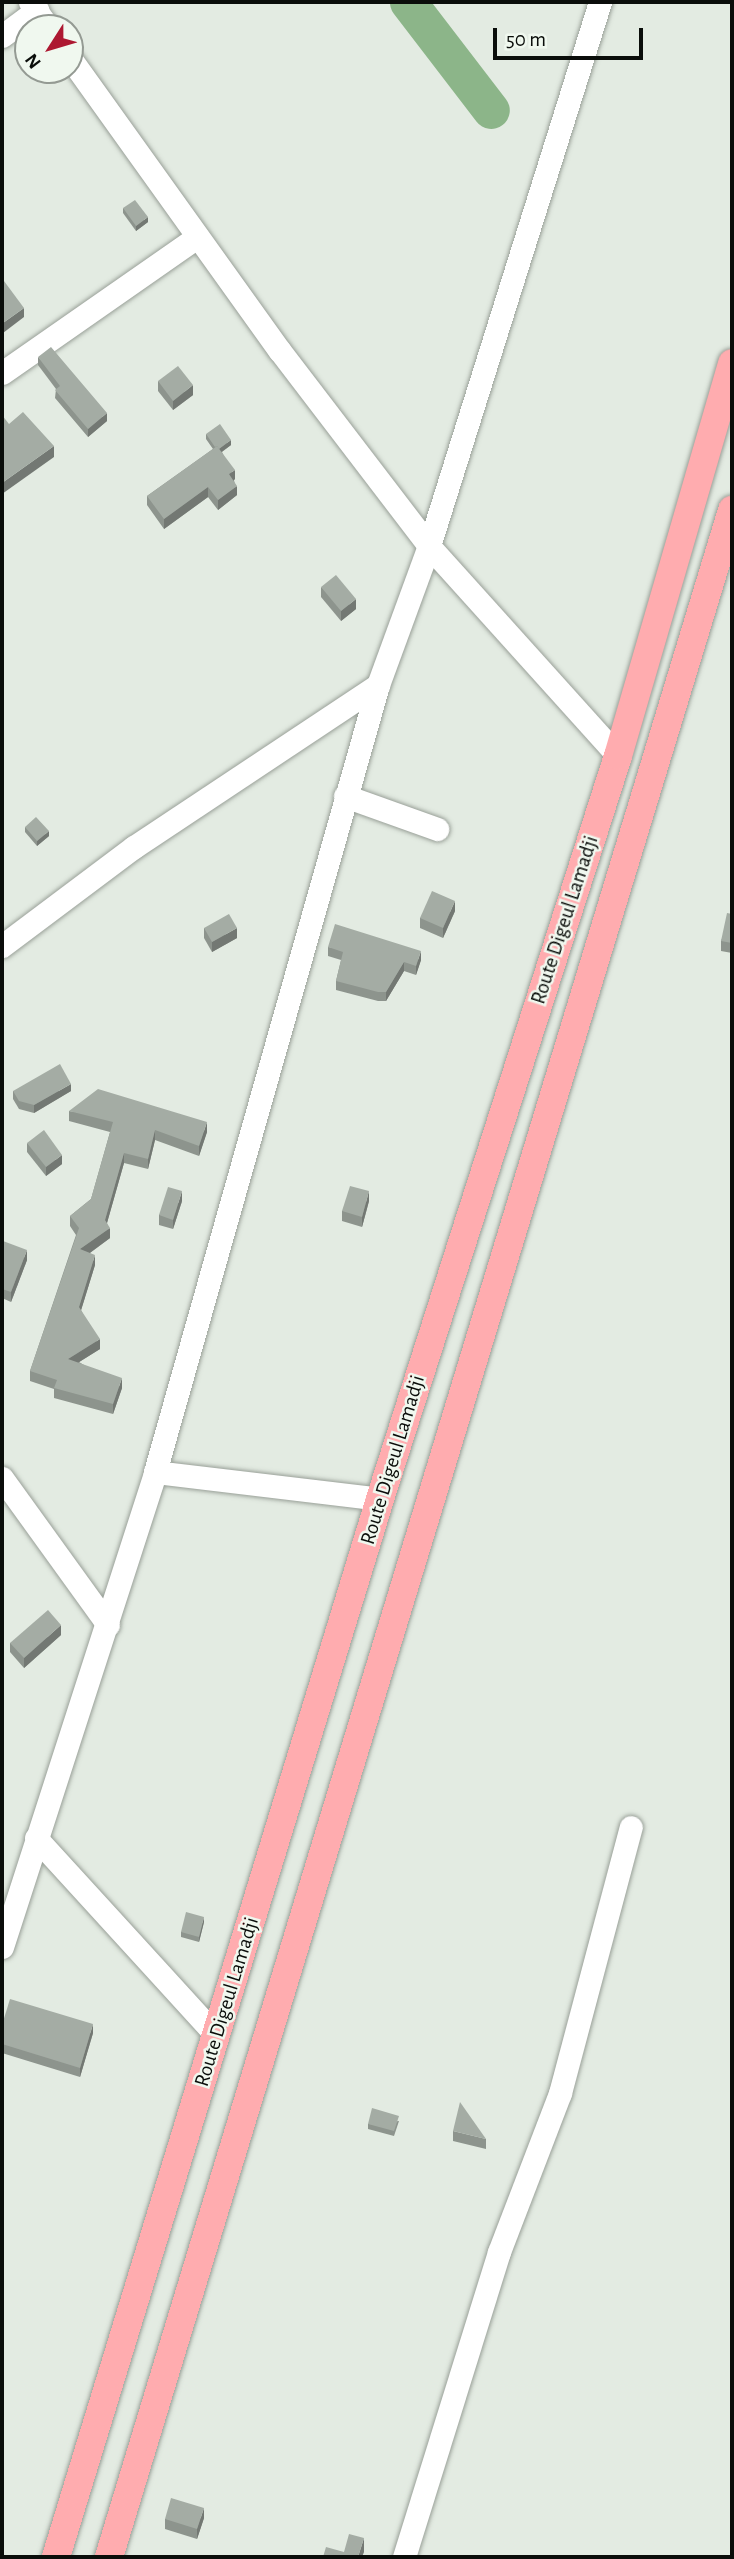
<!DOCTYPE html>
<style>
body{margin:0}
#map{position:relative;width:734px;height:2559px;overflow:hidden;background:#e3ebe2;font-family:"Alegreya Sans",sans-serif}
div>[style]{position:absolute}
[style*='--x']{left:calc(var(--x)*1px);top:calc(var(--y)*1px);width:calc(var(--w)*1px);rotate:calc(var(--a)*1deg)}
.river>*{height:37px;margin:-18.5px;padding:0 18.5px;transform-origin:18.5px;border-radius:18.5px;background:#8cb589}
.roads{filter:drop-shadow(0 0 2px #99a098) drop-shadow(0 0 2px #99a098)}
.minor>*{height:23px;margin:-11.5px;padding:0 11.5px;transform-origin:11.5px;border-radius:11.5px;background:#fff}
.major>*{height:28px;margin:-14px;padding:0 14px;transform-origin:14px;border-radius:14px;background:#ffacaf}
.wall>*{inset:0;background:#8d948d}
.shaded-wall>*{inset:0;background:#737873}
.building>*{inset:0;background:#a4aca4}
span{translate:-50% -50%;white-space:nowrap;text-align:center;line-height:1.15;-webkit-text-stroke:5px #f0f8ef;paint-order:stroke}
.street-label{font-size:21px;color:#0a0d0a}
.frame{position:absolute;inset:0;border:4px solid #0a0d0a;pointer-events:none}
.north{position:absolute;left:14px;top:14px;width:70px;height:70px;box-sizing:border-box;background:#f0f8ef;border:2px solid #949a93;border-radius:50%;rotate:233deg;font-size:19px;font-weight:700;line-height:28px;text-align:center;color:#0a0d0a}
.north::after{content:'';display:block;margin:auto;width:24px;height:32px;background:#ad1831;clip-path:polygon(50% 0,100% 100%,50% 72%,0 100%)}
.scale{position:absolute;left:493px;top:28px;width:150px;height:32px;box-sizing:border-box;border:4px solid #0a0d0a;border-top:0;padding-left:9px;font-size:21px;line-height:24px;white-space:nowrap;color:#0a0d0a;-webkit-text-stroke:5px #f0f8ef;paint-order:stroke}
</style>
<div id="map">
<div class="river">
<i style="--x:408;--y:2;--w:136;--a:52.5"></i>
</div>
<div class="roads">
<div class="minor">
<i style="--x:30;--y:2;--w:32;--a:54"></i>
<i style="--x:2;--y:36;--w:44;--a:-36.6"></i>
<i style="--x:70;--y:58;--w:360;--a:54.4"></i>
<i style="--x:280;--y:351;--w:245;--a:52.6"></i>
<i style="--x:429;--y:546;--w:283;--a:48"></i>
<i style="--x:2;--y:373;--w:238;--a:-34.9"></i>
<i style="--x:345;--y:796;--w:98;--a:19.7"></i>
<i style="--x:2;--y:946;--w:165;--a:-36.9"></i>
<i style="--x:134;--y:847;--w:293;--a:-33.6"></i>
<i style="--x:155;--y:1472;--w:227;--a:6.8"></i>
<i style="--x:2;--y:1478;--w:181;--a:54.2"></i>
<i style="--x:36;--y:1838;--w:268;--a:47.6"></i>
<i style="--x:2;--y:1947;--w:499;--a:-72.1"></i>
<i style="--x:155;--y:1472;--w:818;--a:-74.18"></i>
<i style="--x:378;--y:685;--w:148;--a:-69.9"></i>
<i style="--x:429;--y:546;--w:570;--a:-72.55"></i>
<i style="--x:404;--y:2557;--w:319;--a:-72.7"></i>
<i style="--x:499;--y:2252;--w:170;--a:-69"></i>
<i style="--x:560;--y:2093;--w:275;--a:-75.1"></i>
</div>
<div class="major">
<i style="--x:56;--y:2557;--w:1106;--a:-72.97"></i>
<i style="--x:380;--y:1499;--w:780;--a:-72.24"></i>
<i style="--x:618;--y:756;--w:409;--a:-73.8"></i>
<i style="--x:109;--y:2557;--w:2140;--a:-73.07"></i>
</div>
</div>
<div class="wall">
<i style="clip-path:polygon(123px 208px,148px 222px,136px 231px,123px 213px)"></i>
<i style="clip-path:polygon(38px 357px,107px 421px,88px 437px,55px 398px,56px 389px,38px 365px)"></i>
<i style="clip-path:polygon(158px 381px,193px 395px,173px 410px,158px 391px)"></i>
<i style="clip-path:polygon(206px 434px,231px 445px,222px 452px,235px 479px,234px 480px,237px 495px,218px 510px,208px 497px,164px 529px,147px 505px,147px 496px,213px 449px,206px 439px)"></i>
<i style="clip-path:polygon(321px 587px,356px 609px,341px 621px,321px 597px)"></i>
<i style="clip-path:polygon(25px 827px,49px 836px,37px 846px,25px 832px)"></i>
<i style="clip-path:polygon(455px 911px,443px 938px,420px 928px,420px 918px)"></i>
<i style="clip-path:polygon(732px 914px,732px 953px,721px 951px,721px 941px)"></i>
<i style="clip-path:polygon(204px 928px,237px 938px,212px 952px,204px 938px)"></i>
<i style="clip-path:polygon(328px 947px,421px 960px,416px 975px,404px 971px,386px 1001px,378px 1001px,336px 990px,336px 981px,341px 960px,328px 956px)"></i>
<i style="clip-path:polygon(13px 1091px,71px 1091px,34px 1113px,19px 1109px,13px 1099px)"></i>
<i style="clip-path:polygon(69px 1111px,207px 1132px,199px 1156px,155px 1140px,148px 1169px,124px 1163px,107px 1223px,110px 1238px,90px 1253px,95px 1265px,81px 1310px,100px 1349px,79px 1362px,122px 1388px,113px 1414px,54px 1398px,54px 1389px,30px 1381px,30px 1371px,76px 1235px,70px 1226px,70px 1216px,91px 1199px,110px 1132px,69px 1121px)"></i>
<i style="clip-path:polygon(27px 1143px,62px 1164px,46px 1176px,27px 1152px)"></i>
<i style="clip-path:polygon(182px 1201px,173px 1229px,159px 1225px,159px 1215px)"></i>
<i style="clip-path:polygon(369px 1201px,362px 1227px,342px 1221px,342px 1211px)"></i>
<i style="clip-path:polygon(2px 1243px,27px 1260px,11px 1302px,2px 1298px)"></i>
<i style="clip-path:polygon(61px 1635px,24px 1668px,10px 1652px,10px 1643px)"></i>
<i style="clip-path:polygon(204px 1922px,199px 1942px,181px 1937px,181px 1932px)"></i>
<i style="clip-path:polygon(2px 2025px,93px 2033px,80px 2077px,2px 2053px)"></i>
<i style="clip-path:polygon(399px 2121px,394px 2136px,368px 2129px,368px 2124px)"></i>
<i style="clip-path:polygon(453px 2131px,486px 2139px,486px 2149px,453px 2141px)"></i>
<i style="clip-path:polygon(204px 2518px,197px 2539px,165px 2529px,165px 2519px)"></i>
</div>
<div class="shaded-wall">
<i style="clip-path:polygon(148px 217px,148px 222px,136px 231px,136px 226px)"></i>
<i style="clip-path:polygon(24px 308px,24px 317px,3px 333px,3px 323px)"></i>
<i style="clip-path:polygon(193px 385px,193px 395px,173px 410px,173px 401px)"></i>
<i style="clip-path:polygon(107px 413px,107px 421px,88px 437px,88px 429px)"></i>
<i style="clip-path:polygon(231px 440px,231px 445px,217px 455px,217px 450px)"></i>
<i style="clip-path:polygon(54px 446px,54px 457px,2px 494px,2px 483px)"></i>
<i style="clip-path:polygon(235px 470px,235px 479px,229px 484px,229px 474px)"></i>
<i style="clip-path:polygon(237px 486px,237px 495px,218px 510px,218px 500px)"></i>
<i style="clip-path:polygon(208px 487px,208px 497px,164px 529px,164px 519px)"></i>
<i style="clip-path:polygon(356px 599px,356px 609px,341px 621px,341px 611px)"></i>
<i style="clip-path:polygon(49px 831px,49px 836px,37px 846px,37px 841px)"></i>
<i style="clip-path:polygon(455px 901px,455px 911px,443px 938px,443px 928px)"></i>
<i style="clip-path:polygon(237px 928px,237px 938px,212px 952px,212px 942px)"></i>
<i style="clip-path:polygon(421px 951px,421px 960px,416px 975px,416px 966px)"></i>
<i style="clip-path:polygon(404px 962px,404px 971px,386px 1001px,386px 992px)"></i>
<i style="clip-path:polygon(71px 1084px,71px 1091px,34px 1113px,34px 1105px)"></i>
<i style="clip-path:polygon(207px 1122px,207px 1132px,199px 1156px,199px 1146px)"></i>
<i style="clip-path:polygon(155px 1130px,155px 1140px,148px 1169px,148px 1159px)"></i>
<i style="clip-path:polygon(124px 1153px,124px 1163px,105px 1230px,105px 1220px)"></i>
<i style="clip-path:polygon(62px 1155px,62px 1164px,46px 1176px,46px 1167px)"></i>
<i style="clip-path:polygon(182px 1191px,182px 1201px,173px 1229px,173px 1220px)"></i>
<i style="clip-path:polygon(369px 1191px,369px 1201px,362px 1227px,362px 1217px)"></i>
<i style="clip-path:polygon(110px 1228px,110px 1238px,80px 1260px,80px 1249px)"></i>
<i style="clip-path:polygon(27px 1250px,27px 1260px,11px 1302px,11px 1292px)"></i>
<i style="clip-path:polygon(95px 1255px,95px 1265px,79px 1317px,79px 1307px)"></i>
<i style="clip-path:polygon(100px 1339px,100px 1349px,68px 1369px,68px 1359px)"></i>
<i style="clip-path:polygon(122px 1378px,122px 1388px,113px 1414px,113px 1404px)"></i>
<i style="clip-path:polygon(61px 1625px,61px 1635px,24px 1668px,24px 1658px)"></i>
<i style="clip-path:polygon(204px 1917px,204px 1922px,199px 1942px,199px 1937px)"></i>
<i style="clip-path:polygon(93px 2024px,93px 2033px,80px 2077px,80px 2068px)"></i>
<i style="clip-path:polygon(204px 2508px,204px 2518px,197px 2539px,197px 2529px)"></i>
<i style="clip-path:polygon(364px 2538px,364px 2552px,362px 2557px,358px 2557px)"></i>
</div>
<div class="building">
<i style="clip-path:polygon(135px 200px,148px 217px,136px 226px,123px 208px)"></i>
<i style="clip-path:polygon(4px 281px,24px 308px,3px 323px,2px 321px,2px 282px)"></i>
<i style="clip-path:polygon(51px 347px,107px 413px,88px 429px,55px 390px,60px 386px,38px 357px)"></i>
<i style="clip-path:polygon(178px 366px,193px 385px,173px 401px,158px 381px)"></i>
<i style="clip-path:polygon(23px 412px,54px 446px,2px 483px,2px 415px,9px 424px)"></i>
<i style="clip-path:polygon(220px 424px,231px 440px,219px 449px,217px 446px,215px 447px,206px 434px)"></i>
<i style="clip-path:polygon(217px 446px,235px 470px,229px 474px,237px 486px,218px 500px,208px 487px,164px 519px,147px 496px)"></i>
<i style="clip-path:polygon(336px 575px,356px 599px,341px 611px,321px 587px)"></i>
<i style="clip-path:polygon(36px 817px,49px 831px,37px 841px,25px 827px)"></i>
<i style="clip-path:polygon(432px 891px,455px 901px,443px 928px,420px 918px)"></i>
<i style="clip-path:polygon(727px 913px,732px 914px,732px 943px,721px 941px)"></i>
<i style="clip-path:polygon(229px 914px,237px 928px,212px 942px,204px 928px)"></i>
<i style="clip-path:polygon(335px 924px,421px 951px,416px 966px,404px 962px,386px 992px,378px 992px,336px 981px,343px 952px,328px 947px)"></i>
<i style="clip-path:polygon(60px 1064px,71px 1084px,34px 1105px,19px 1101px,13px 1091px)"></i>
<i style="clip-path:polygon(98px 1089px,207px 1122px,199px 1146px,155px 1130px,148px 1159px,124px 1153px,105px 1220px,110px 1228px,80px 1249px,95px 1255px,79px 1307px,100px 1339px,68px 1359px,122px 1378px,113px 1404px,54px 1388px,57px 1380px,30px 1371px,79px 1228px,70px 1216px,91px 1199px,113px 1122px,69px 1111px)"></i>
<i style="clip-path:polygon(44px 1130px,62px 1155px,46px 1167px,27px 1143px)"></i>
<i style="clip-path:polygon(350px 1186px,369px 1191px,362px 1217px,342px 1211px)"></i>
<i style="clip-path:polygon(168px 1187px,182px 1191px,173px 1220px,159px 1215px)"></i>
<i style="clip-path:polygon(3px 1241px,27px 1250px,11px 1292px,2px 1289px,2px 1243px)"></i>
<i style="clip-path:polygon(48px 1610px,61px 1625px,24px 1658px,10px 1643px)"></i>
<i style="clip-path:polygon(186px 1912px,204px 1917px,199px 1937px,181px 1932px)"></i>
<i style="clip-path:polygon(10px 1999px,93px 2024px,80px 2068px,2px 2044px,2px 2025px)"></i>
<i style="clip-path:polygon(460px 2102px,486px 2139px,453px 2131px)"></i>
<i style="clip-path:polygon(372px 2108px,399px 2116px,394px 2131px,368px 2124px)"></i>
<i style="clip-path:polygon(171px 2498px,204px 2508px,197px 2529px,165px 2519px)"></i>
<i style="clip-path:polygon(349px 2534px,364px 2538px,358px 2557px,323px 2557px,326px 2547px,344px 2552px)"></i>
</div>
<div class="street-label">
<span style="left:565px;top:920px;rotate:-72deg">Route Digeul Lamadji</span>
<span style="left:393px;top:1460px;rotate:-73deg">Route Digeul Lamadji</span>
<span style="left:227px;top:2002px;rotate:-73deg">Route Digeul Lamadji</span>
</div>
<div class="frame"></div>
<div class="north">N</div>
<div class="scale">50 m</div>
</div>
